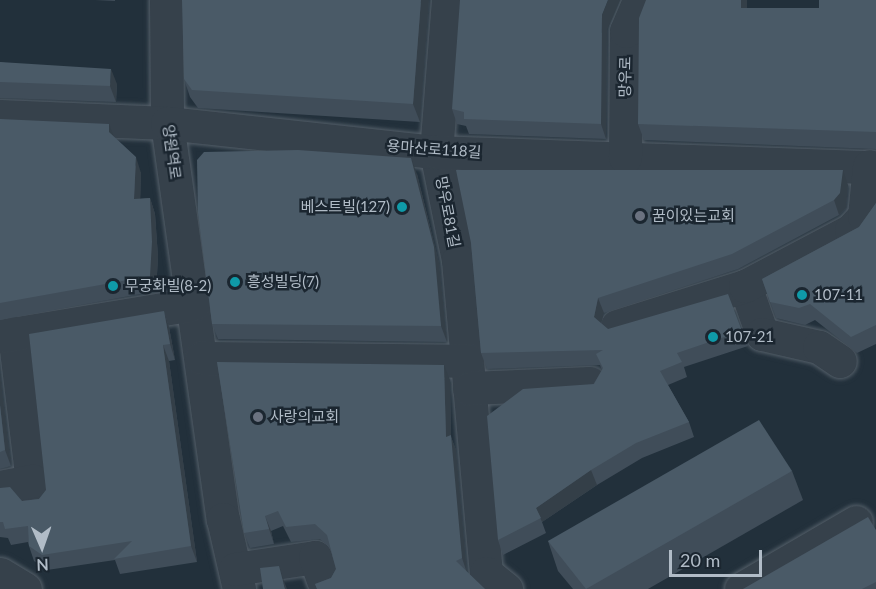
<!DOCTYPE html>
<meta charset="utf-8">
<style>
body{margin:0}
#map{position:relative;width:876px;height:589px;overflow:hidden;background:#22303b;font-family:Lato,"Noto Sans KR",sans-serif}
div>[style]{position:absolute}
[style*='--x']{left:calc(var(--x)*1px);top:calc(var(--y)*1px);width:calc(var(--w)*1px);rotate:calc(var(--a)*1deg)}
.roads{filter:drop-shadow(0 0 2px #545f69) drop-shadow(0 0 2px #545f69)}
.minor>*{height:33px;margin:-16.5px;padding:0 16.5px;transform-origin:16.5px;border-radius:16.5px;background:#36414b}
.wall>*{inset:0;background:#404d59}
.shaded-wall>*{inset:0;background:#343f48}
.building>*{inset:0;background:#4a5a67}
.dots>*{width:16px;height:16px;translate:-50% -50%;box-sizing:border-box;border:3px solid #1b2630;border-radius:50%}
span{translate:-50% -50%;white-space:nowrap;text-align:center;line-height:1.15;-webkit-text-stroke:5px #1b2630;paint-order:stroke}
.street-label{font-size:15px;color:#b1bcc7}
.poi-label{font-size:15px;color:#b1bcc7}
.right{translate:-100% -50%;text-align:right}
.left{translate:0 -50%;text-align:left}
.north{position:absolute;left:12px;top:517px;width:60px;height:60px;-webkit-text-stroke:4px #1b2630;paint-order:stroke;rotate:178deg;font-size:16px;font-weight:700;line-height:24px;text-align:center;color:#b1bcc7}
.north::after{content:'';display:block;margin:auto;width:21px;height:27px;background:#b1bcc7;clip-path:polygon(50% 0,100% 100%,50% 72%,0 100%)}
.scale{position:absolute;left:669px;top:550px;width:93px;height:27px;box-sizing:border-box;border:3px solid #b1bcc7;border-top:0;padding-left:8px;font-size:18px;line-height:21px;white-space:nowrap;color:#b1bcc7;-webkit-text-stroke:4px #1b2630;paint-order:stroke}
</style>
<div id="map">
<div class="roads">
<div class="minor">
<i style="--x:166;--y:0;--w:123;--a:89.5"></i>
<i style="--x:167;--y:123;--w:400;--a:82"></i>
<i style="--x:223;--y:519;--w:72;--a:77.1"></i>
<i style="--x:448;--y:0;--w:152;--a:94.5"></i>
<i style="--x:436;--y:152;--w:110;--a:78.5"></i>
<i style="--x:458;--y:260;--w:314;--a:84.9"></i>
<i style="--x:486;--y:573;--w:26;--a:39"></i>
<i style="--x:0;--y:116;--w:167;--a:2.4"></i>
<i style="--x:167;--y:123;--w:271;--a:6.2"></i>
<i style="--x:436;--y:152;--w:440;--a:2"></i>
<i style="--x:625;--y:157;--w:126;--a:-89.5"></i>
<i style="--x:626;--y:31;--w:34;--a:-67"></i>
<i style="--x:745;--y:286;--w:51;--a:70.5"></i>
<i style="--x:762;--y:334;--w:58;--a:12.8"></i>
<i style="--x:819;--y:347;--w:25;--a:34"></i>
<i style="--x:617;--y:326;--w:134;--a:-17.4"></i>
<i style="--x:745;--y:286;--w:120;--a:-27.8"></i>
<i style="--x:851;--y:230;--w:19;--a:-47"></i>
<i style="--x:864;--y:216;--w:50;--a:-84.3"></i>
<i style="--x:14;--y:333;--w:167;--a:83.1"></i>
<i style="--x:0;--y:336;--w:197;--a:-9.4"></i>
<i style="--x:201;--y:358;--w:266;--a:0.6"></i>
<i style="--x:469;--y:388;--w:121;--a:-2.4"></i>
<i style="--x:0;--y:487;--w:33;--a:-11"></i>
<i style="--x:235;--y:569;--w:81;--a:-8.5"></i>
<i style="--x:315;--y:557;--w:24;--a:71"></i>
<i style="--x:0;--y:574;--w:29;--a:31"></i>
<i style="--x:741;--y:589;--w:133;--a:-30.2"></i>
</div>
</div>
<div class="wall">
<i style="clip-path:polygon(95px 0,115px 0,115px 1px)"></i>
<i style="clip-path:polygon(429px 0,420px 122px,198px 108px,190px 97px,184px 79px)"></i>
<i style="clip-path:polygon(646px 0,747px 0,747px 8px,819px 8px,876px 0,876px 149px,644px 140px,638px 124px)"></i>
<i style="clip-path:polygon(607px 30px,606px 139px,469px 134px,466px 126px,457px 124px,452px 109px)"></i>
<i style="clip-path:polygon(0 62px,117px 84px,116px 102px,0 98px)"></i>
<i style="clip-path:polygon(0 119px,114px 137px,141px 173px,140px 199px,150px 198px,155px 214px,158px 257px,156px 291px,0 320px)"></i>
<i style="clip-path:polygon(417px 174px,439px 263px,447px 342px,218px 339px,212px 324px)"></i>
<i style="clip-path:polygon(848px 185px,846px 208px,839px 215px,738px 269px,604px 313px,601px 324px,608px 329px,742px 331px,748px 346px,684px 367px,687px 377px,668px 385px,689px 422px,694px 437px,642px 458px,597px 485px,542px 522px,546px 533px,503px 555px,498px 540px,602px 370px,600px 365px,487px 369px,481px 353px,471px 243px)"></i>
<i style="clip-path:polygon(876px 203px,876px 344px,857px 353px,815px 320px,805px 325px,776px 318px,762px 279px,859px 227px)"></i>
<i style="clip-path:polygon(164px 311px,169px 327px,175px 360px,169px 361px,197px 562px,120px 574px,115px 560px,47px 570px,34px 561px,29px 546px,28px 542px,11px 545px,8px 538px,0 537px,0 488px,22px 501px,39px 499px,46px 490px)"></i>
<i style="clip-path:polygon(217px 362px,450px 380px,451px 437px,456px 450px,467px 572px,485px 589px,317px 589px,315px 584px,331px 578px,336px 569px,330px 548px,320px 539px,291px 542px,283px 526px,271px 531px,274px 544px,250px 548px,244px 533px)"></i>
<i style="clip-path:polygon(0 374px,11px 466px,0 469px)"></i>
<i style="clip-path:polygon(792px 471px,803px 500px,648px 589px,573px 589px,558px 571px,548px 541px)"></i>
<i style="clip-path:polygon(876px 530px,876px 589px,743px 589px)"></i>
</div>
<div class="shaded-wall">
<i style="clip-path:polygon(421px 0,429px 0,420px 122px,413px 104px)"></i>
<i style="clip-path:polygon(608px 0,620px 0,607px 30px,606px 139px,601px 124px,602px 15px)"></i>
<i style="clip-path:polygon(741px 0,747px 0,747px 24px,741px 8px)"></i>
<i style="clip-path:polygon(111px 69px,117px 84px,116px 102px,110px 86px)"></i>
<i style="clip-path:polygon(109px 124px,115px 140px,109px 132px)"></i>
<i style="clip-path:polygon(136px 157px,141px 173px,140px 215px,134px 199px)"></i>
<i style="clip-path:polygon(411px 158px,417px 174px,439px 263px,447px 342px,441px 326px)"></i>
<i style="clip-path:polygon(843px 170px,848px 185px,846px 208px,839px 215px,834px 200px)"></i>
<i style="clip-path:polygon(150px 198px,155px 214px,158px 257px,156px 291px,150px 276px)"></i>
<i style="clip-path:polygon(598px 298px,604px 313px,599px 332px,594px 317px)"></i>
<i style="clip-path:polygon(164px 311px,169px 327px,175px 360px,170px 344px)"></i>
<i style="clip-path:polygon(163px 345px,169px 361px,197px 562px,191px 546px)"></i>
<i style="clip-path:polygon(444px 365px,450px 380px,451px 437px,456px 450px,467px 573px,462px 558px,446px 437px)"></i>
<i style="clip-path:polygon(0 374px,11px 466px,5px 450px,0 405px)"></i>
<i style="clip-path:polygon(591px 470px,597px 485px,542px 522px,536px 508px)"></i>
<i style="clip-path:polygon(265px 516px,271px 531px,274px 544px,269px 529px)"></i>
<i style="clip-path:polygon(279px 566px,284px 581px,287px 589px,285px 589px)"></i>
</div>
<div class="building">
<i style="clip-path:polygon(182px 0,421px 0,413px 104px,192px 90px,184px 79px)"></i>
<i style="clip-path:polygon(460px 0,608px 0,602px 15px,601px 124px,464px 119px,464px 112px,452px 109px)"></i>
<i style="clip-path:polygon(646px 0,741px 0,741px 8px,819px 8px,819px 0,876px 0,876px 132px,638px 124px,639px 18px)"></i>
<i style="clip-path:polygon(0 62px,111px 69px,110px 86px,0 82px)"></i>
<i style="clip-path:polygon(0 119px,109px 124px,109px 132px,136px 157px,134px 199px,150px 198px,152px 242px,150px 276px,0 303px)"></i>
<i style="clip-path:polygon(298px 150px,411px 158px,434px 247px,441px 326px,212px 324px,198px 213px,197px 160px,204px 152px)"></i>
<i style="clip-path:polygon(456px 170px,843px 170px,840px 193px,834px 200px,732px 254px,598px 298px,594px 317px,608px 329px,728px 294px,742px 331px,677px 353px,682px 362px,660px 371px,689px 422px,636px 443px,591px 470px,536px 508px,541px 518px,498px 540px,487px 416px,523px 389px,594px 384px,603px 368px,596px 354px,603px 350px,481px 353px,471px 243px)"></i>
<i style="clip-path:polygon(876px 203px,876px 325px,851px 337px,810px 304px,799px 308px,770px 302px,762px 279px,859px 227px)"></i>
<i style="clip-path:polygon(164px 311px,170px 344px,163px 345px,191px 546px,114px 559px,132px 541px,42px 555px,29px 546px,28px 526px,5px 529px,3px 522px,0 522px,0 488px,10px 487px,22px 501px,39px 499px,46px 490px,29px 334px)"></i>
<i style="clip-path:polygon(217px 362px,444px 365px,446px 437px,451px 435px,462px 558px,456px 561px,485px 589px,317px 589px,315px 584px,331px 578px,336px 569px,327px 535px,315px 524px,286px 527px,278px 511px,265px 516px,269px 529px,244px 533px)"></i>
<i style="clip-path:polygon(0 405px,5px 450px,0 452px)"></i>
<i style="clip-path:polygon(759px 420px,792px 471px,586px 589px,548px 541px)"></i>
<i style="clip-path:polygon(868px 517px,876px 530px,876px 582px,862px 589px,743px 589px)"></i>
<i style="clip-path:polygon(279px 566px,285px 589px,263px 589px,260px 568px)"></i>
</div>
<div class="dots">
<i style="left:402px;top:207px;background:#0f9aa8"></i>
<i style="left:640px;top:216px;background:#6b7280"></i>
<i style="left:235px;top:282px;background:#0f9aa8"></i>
<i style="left:113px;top:286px;background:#0f9aa8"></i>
<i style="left:802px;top:295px;background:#0f9aa8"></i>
<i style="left:713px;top:337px;background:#0f9aa8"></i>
<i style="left:258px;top:417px;background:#6b7280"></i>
</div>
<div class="street-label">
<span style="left:625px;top:77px;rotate:-89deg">망우로</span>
<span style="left:434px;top:149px;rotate:4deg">용마산로118길</span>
<span style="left:172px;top:152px;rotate:82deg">양원역로</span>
<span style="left:448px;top:212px;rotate:79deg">망우로81길</span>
</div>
<div class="poi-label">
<span class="right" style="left:390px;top:207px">베스트빌(127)</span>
<span class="left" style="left:652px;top:216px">꿈이있는교회</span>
<span class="left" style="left:247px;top:282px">흥성빌딩(7)</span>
<span class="left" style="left:125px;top:286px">무궁화빌(8-2)</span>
<span class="left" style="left:814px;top:295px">107-11</span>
<span class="left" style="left:725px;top:337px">107-21</span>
<span class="left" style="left:270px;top:417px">사랑의교회</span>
</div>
<div class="north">N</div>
<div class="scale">20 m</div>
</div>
